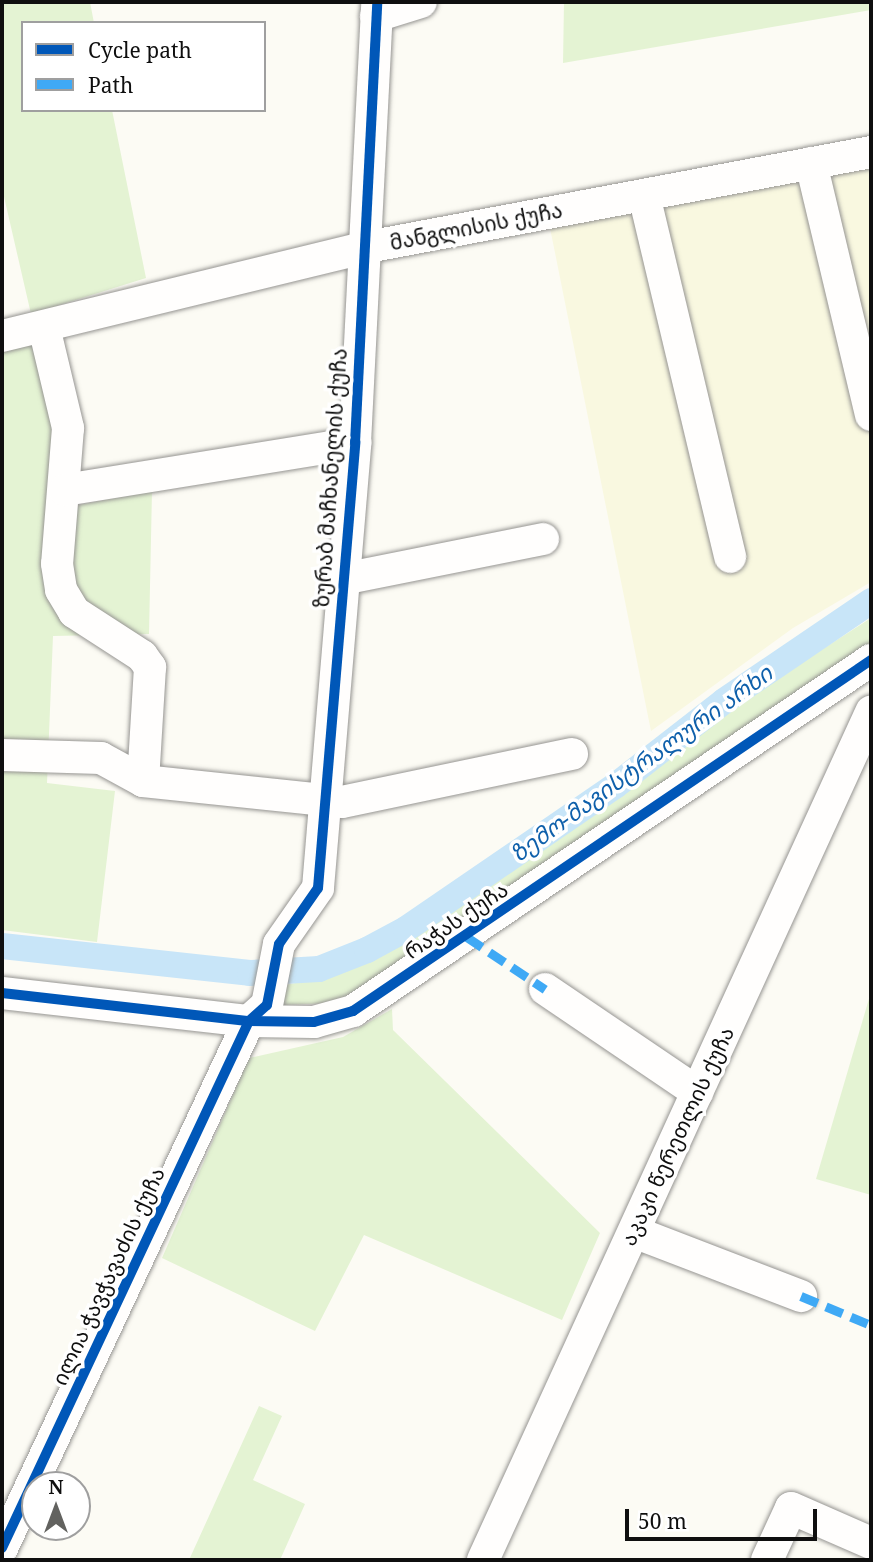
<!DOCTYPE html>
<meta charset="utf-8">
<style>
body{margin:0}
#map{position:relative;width:873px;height:1562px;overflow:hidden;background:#fcfbf4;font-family:"Noto Serif","Noto Sans Georgian",serif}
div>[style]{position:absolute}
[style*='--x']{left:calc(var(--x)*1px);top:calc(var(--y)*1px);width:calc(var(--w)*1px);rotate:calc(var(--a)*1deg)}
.farmland>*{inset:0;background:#f9f8e0}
.green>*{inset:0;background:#e4f3d3}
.canal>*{height:26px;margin:-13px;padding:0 13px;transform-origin:13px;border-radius:13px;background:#c8e5f8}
.roads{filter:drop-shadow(0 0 2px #969592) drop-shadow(0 0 2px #969592)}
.minor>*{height:32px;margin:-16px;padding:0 16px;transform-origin:16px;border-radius:16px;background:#fffefd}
.quiet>*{height:9px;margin-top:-4.5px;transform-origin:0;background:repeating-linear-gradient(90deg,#3fa9f5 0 18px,transparent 0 27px)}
.cycleway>*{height:10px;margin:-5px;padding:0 5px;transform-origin:5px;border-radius:5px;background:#0057b8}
span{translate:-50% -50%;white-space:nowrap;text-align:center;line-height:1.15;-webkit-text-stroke:7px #fff;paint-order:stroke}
.street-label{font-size:21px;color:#0f0f0f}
.water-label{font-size:23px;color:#0f60ab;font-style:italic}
.frame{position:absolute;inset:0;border:4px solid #0f0f0f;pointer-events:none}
.legend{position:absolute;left:21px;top:21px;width:245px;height:91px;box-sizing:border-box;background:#fff;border:2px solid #9f9f9f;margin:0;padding:9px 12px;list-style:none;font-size:21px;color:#0f0f0f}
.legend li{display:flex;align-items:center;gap:14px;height:35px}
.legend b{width:35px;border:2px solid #9f9f9f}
.north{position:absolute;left:21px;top:1471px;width:70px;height:70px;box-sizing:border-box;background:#fff;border:2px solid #9f9f9f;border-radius:50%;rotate:0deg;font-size:19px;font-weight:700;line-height:28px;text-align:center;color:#0f0f0f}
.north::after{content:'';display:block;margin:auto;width:24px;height:32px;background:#62625f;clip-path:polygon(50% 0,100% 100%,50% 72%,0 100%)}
.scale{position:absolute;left:625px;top:1509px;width:192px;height:32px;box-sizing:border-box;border:4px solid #0f0f0f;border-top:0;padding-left:9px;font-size:21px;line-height:24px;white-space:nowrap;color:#0f0f0f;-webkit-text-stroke:5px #fff;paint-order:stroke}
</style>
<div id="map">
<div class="farmland">
<i style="clip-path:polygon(871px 162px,871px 582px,793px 628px,651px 731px,549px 223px)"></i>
</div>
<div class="green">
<i style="clip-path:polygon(2px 2px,90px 2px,94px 23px,23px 23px,23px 110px,112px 110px,146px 278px,31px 314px,2px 188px)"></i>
<i style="clip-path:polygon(564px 2px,871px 2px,871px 10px,563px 63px)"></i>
<i style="clip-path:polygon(63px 336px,78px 416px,73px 506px,152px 491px,149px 634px,53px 636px,47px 783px,115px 791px,97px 942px,2px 930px,2px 347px)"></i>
<i style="clip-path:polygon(871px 618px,871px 644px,478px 910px,335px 1003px,279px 1005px,285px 985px,335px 975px,426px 926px,737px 704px)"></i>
<i style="clip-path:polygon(871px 992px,871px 1195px,816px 1179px)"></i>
<i style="clip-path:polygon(392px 1009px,393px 1030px,600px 1233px,562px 1320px,364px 1235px,315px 1331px,162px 1258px,249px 1058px,343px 1037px)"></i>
<i style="clip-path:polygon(259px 1406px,282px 1416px,253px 1480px,305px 1504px,280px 1560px,189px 1560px)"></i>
</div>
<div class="canal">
<i style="--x:2;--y:946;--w:249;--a:6.2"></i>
<i style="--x:250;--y:973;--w:69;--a:-3.3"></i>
<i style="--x:319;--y:969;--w:52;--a:-21.6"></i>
<i style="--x:367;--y:950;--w:44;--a:-28.3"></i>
<i style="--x:406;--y:929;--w:253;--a:-34.4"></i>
<i style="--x:615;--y:786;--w:138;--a:-37.9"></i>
<i style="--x:724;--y:701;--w:178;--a:-34.2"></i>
</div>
<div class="roads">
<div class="minor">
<i style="--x:376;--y:16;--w:47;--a:-17.3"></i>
<i style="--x:811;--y:163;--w:259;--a:76.6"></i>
<i style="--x:644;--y:195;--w:372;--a:76.6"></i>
<i style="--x:44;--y:327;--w:104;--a:76.6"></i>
<i style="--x:68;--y:428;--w:136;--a:94.6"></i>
<i style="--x:57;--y:564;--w:26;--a:81"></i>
<i style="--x:61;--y:590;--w:26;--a:59"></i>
<i style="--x:74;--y:612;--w:81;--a:32.9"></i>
<i style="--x:142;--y:656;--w:14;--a:54"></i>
<i style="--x:150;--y:667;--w:114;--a:93.5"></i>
<i style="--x:2;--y:336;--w:371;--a:-13.7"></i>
<i style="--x:362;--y:248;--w:518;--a:-10.68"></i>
<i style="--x:65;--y:490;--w:294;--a:-9.2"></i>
<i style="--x:343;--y:579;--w:204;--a:-11.3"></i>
<i style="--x:2;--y:755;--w:99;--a:1.7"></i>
<i style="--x:101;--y:758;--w:48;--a:28.7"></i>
<i style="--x:143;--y:781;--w:200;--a:6"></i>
<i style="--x:342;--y:802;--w:235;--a:-11.8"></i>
<i style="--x:545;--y:989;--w:184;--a:34.1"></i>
<i style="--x:2;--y:993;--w:249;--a:6.5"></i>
<i style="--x:249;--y:1021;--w:65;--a:0.9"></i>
<i style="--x:314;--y:1022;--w:41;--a:-15.8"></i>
<i style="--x:353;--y:1011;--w:626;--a:-34.12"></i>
<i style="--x:634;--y:1232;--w:179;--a:21"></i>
<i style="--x:2;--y:1548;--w:582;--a:-64.89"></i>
<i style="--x:249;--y:1021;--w:24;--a:-42"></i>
<i style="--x:267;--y:1005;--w:62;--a:-78.9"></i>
<i style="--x:279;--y:944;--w:68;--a:-55.1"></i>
<i style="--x:318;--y:888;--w:447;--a:-85.2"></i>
<i style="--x:355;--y:443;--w:442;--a:-87.1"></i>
<i style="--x:483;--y:1560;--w:933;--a:-65.41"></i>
<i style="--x:767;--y:1560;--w:57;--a:-65.2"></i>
<i style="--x:791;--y:1508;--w:87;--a:23.6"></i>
</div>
</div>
<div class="quiet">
<i style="--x:467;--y:937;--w:94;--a:33.7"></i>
<i style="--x:801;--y:1296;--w:76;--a:22.5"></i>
</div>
<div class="cycleway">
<i style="--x:2;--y:993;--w:249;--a:6.5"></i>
<i style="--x:249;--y:1021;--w:65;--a:0.9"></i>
<i style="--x:314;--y:1022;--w:41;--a:-15.8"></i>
<i style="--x:353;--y:1011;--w:626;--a:-34.12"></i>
<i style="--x:2;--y:1548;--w:582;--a:-64.89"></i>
<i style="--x:249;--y:1021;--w:24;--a:-42"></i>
<i style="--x:267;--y:1005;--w:62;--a:-78.9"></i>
<i style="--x:279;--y:944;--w:68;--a:-55.1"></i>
<i style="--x:318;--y:888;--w:447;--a:-85.2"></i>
<i style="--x:355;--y:443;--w:442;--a:-87.1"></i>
</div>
<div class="street-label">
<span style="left:476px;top:226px;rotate:-11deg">მანგლისის ქუჩა</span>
<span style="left:330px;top:478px;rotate:-86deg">ზურაბ მაჩხანელის ქუჩა</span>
<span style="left:456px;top:920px;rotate:-34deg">რაჭას ქუჩა</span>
<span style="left:677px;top:1136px;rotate:-65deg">აკაკი წერეთლის ქუჩა</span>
<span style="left:108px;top:1276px;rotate:-65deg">ილია ჭავჭავაძის ქუჩა</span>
</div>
<div class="water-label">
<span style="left:641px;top:763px;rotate:-36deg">ზემო-მაგისტრალური არხი</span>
</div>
<div class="frame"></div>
<ul class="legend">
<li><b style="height:9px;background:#0057b8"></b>Cycle path</li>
<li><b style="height:9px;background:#3fa9f5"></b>Path</li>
</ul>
<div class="north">N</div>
<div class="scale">50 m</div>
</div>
